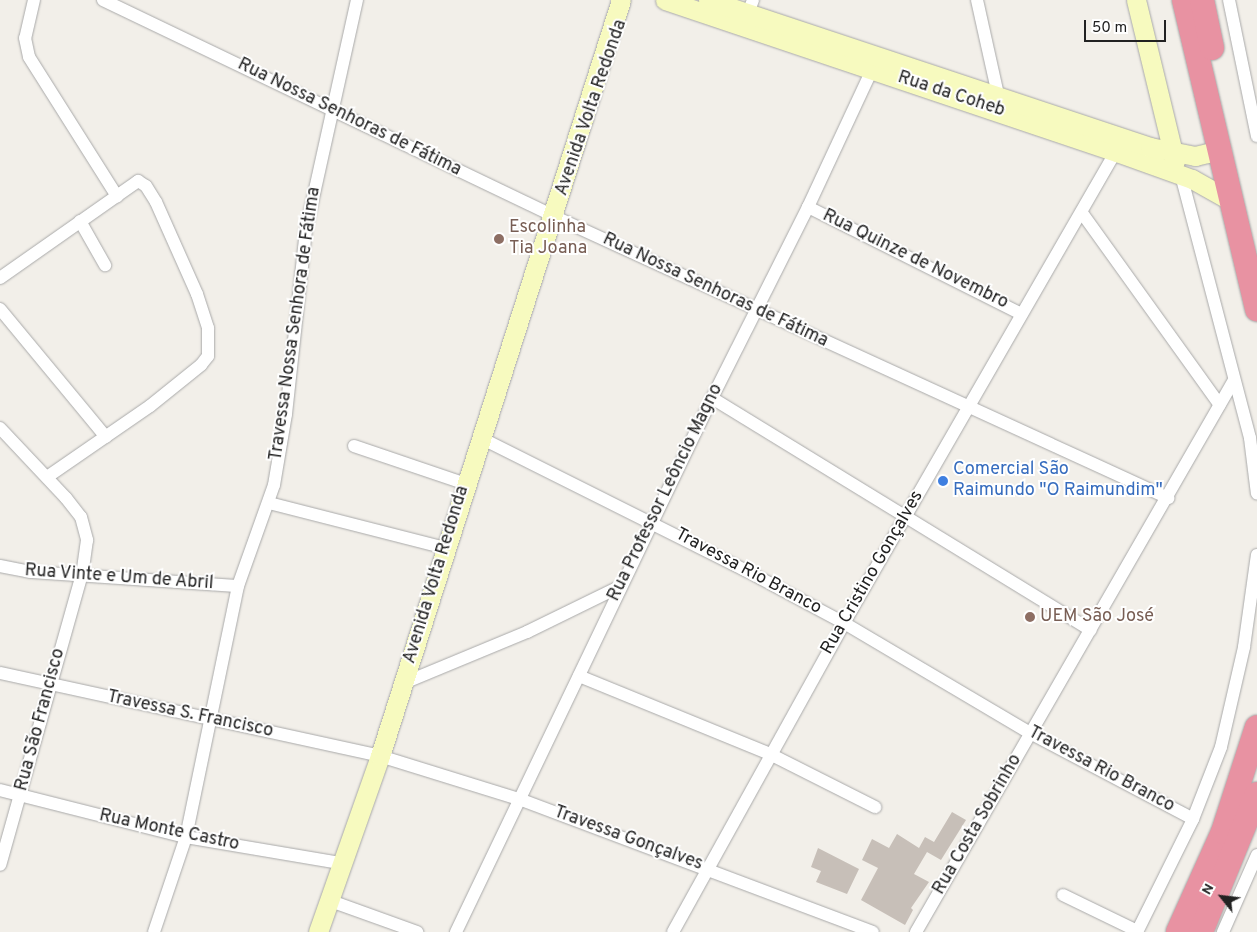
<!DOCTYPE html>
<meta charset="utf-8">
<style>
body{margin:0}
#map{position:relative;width:1257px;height:932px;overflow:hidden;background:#f2efe9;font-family:Overpass,sans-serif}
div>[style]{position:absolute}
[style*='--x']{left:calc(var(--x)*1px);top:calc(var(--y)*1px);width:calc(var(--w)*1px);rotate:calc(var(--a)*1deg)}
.building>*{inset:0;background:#c7bfb8}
.roads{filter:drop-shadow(0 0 1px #a9a9a9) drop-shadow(0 0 1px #a9a9a9)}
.street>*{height:12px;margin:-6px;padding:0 6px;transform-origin:6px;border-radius:6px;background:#fff}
.secondary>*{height:19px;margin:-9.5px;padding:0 9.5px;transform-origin:9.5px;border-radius:9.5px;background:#f7fabf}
.highway>*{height:24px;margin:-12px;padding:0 12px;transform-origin:12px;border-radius:12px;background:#e892a2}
.dots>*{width:14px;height:14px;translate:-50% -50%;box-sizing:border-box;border:2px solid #fff;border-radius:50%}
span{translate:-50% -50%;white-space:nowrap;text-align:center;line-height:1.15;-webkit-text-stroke:4px #fff;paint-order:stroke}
.street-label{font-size:18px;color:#222}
.education-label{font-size:18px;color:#785e54}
.left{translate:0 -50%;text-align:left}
.shop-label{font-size:18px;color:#366cbe}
.north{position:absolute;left:1197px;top:872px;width:50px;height:50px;-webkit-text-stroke:4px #fff;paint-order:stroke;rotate:299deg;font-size:14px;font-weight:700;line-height:20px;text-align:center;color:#222}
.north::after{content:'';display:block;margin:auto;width:18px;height:22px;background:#222;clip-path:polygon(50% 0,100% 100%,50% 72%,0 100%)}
.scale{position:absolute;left:1084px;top:20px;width:82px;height:22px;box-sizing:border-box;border:2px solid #222;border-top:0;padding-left:6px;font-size:15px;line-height:18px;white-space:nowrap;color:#222;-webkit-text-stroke:4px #fff;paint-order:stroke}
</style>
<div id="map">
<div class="building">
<i style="clip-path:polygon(952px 812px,966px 820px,941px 860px,927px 852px,914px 874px,929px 882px,911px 908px,913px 910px,905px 925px,861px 900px,878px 868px,862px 860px,872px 839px,889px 848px,897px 834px,919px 848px,925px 837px,934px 842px)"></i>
<i style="clip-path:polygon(818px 848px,859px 869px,847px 894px,816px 882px,821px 871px,811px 867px)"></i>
</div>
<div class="roads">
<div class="street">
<i style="--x:34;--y:0;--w:39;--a:103"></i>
<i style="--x:25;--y:38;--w:19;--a:78"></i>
<i style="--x:29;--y:57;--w:165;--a:57.7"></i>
<i style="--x:103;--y:0;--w:499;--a:25.6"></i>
<i style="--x:553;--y:216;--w:677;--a:24.63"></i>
<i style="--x:977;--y:0;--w:97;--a:77.5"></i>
<i style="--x:1229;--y:0;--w:139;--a:78.4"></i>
<i style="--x:748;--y:13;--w:14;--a:-69"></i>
<i style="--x:1181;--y:175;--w:272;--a:75.3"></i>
<i style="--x:1250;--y:438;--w:56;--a:82.9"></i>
<i style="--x:808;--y:207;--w:239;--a:26.6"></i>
<i style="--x:1082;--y:213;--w:236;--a:54.3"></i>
<i style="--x:80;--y:221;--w:51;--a:60.4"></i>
<i style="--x:0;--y:278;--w:169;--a:-35.1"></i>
<i style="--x:138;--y:181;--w:9;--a:32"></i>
<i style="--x:146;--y:186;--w:19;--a:58"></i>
<i style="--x:156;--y:202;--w:101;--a:66"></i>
<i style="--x:197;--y:294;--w:36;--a:72"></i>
<i style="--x:208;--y:328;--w:28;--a:90"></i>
<i style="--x:208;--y:356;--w:11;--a:128"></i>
<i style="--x:201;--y:365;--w:65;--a:141.2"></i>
<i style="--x:150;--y:406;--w:125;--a:145.4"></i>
<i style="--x:0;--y:309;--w:166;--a:50.4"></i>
<i style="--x:712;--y:398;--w:444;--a:31.5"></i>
<i style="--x:0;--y:428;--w:96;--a:46.7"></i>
<i style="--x:66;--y:498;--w:24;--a:52"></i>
<i style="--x:81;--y:517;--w:24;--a:75"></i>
<i style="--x:87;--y:540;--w:34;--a:98"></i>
<i style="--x:82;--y:574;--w:302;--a:105.7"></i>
<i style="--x:481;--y:438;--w:297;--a:26.6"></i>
<i style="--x:747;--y:571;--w:110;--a:28.2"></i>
<i style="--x:844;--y:623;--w:218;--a:30.6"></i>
<i style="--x:1032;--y:734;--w:182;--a:27.8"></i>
<i style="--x:354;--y:446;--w:118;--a:18.7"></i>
<i style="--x:269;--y:503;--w:182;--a:14.3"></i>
<i style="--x:0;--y:566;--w:32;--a:11"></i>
<i style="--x:31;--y:572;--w:207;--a:3.9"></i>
<i style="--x:0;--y:673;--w:389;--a:12.3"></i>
<i style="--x:380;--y:756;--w:145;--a:17.2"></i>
<i style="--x:519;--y:799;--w:378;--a:20.6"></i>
<i style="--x:579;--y:676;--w:206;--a:22.2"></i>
<i style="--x:770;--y:754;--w:118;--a:26.8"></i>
<i style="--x:404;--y:683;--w:133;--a:-22.5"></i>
<i style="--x:527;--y:632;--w:105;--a:-26.1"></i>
<i style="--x:0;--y:790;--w:192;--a:14.2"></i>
<i style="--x:186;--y:837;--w:156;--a:9.6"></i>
<i style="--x:1063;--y:895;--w:82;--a:25.9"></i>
<i style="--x:328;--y:900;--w:95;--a:19.8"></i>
<i style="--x:154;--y:932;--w:100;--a:-71.4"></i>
<i style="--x:186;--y:837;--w:256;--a:-78.3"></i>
<i style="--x:238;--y:586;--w:107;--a:-70.4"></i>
<i style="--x:274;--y:485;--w:72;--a:-80.4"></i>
<i style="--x:286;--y:414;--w:185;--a:-83.8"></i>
<i style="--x:306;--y:230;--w:236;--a:-77.5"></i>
<i style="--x:456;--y:932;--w:592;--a:-64.39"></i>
<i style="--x:712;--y:398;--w:214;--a:-63.3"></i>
<i style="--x:808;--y:207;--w:159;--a:-65"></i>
<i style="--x:673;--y:932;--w:353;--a:-61"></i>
<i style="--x:844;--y:623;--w:551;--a:-60.04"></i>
<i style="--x:916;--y:932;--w:637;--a:-60.05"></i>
<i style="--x:1137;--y:932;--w:126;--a:-63.6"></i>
<i style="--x:1193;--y:819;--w:77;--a:-68.7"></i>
<i style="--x:1221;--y:747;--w:103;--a:-77"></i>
<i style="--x:1244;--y:647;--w:93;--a:-82"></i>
<i style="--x:1223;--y:932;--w:84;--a:-66.2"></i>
</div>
<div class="secondary">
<i style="--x:665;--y:0;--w:477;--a:18.6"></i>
<i style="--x:1117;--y:152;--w:80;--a:19.8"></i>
<i style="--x:1192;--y:179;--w:47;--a:29.3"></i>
<i style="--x:708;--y:0;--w:466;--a:18.4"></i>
<i style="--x:1150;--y:147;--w:46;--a:11.3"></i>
<i style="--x:1195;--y:156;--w:27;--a:-13"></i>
<i style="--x:1136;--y:0;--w:166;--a:76.4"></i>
<i style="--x:318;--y:932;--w:187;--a:-70.6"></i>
<i style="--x:380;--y:756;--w:793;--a:-72.32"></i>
</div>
<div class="highway">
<i style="--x:1184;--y:0;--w:318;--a:76.7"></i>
<i style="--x:1202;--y:0;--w:49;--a:78.2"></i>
<i style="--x:1178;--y:932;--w:110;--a:-65.8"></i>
<i style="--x:1223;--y:832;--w:110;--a:-72.1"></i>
<i style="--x:1201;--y:932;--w:149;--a:-67.9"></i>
</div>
</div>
<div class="dots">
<i style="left:499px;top:239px;background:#8d6e63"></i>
<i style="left:943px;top:481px;background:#3f7fe0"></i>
<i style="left:1030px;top:617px;background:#8d6e63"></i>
</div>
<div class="street-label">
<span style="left:951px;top:95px;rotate:18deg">Rua da Coheb</span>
<span style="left:592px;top:108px;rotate:-71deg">Avenida Volta Redonda</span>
<span style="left:349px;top:118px;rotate:26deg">Rua Nossa Senhoras de Fátima</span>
<span style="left:915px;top:260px;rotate:26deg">Rua Quinze de Novembro</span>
<span style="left:715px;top:291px;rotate:25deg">Rua Nossa Senhoras de Fátima</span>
<span style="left:296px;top:324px;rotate:-82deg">Travessa Nossa Senhora de Fátima</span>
<span style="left:666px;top:493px;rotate:-64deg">Rua Professor Leôncio Magno</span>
<span style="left:748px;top:572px;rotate:28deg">Travessa Rio Branco</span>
<span style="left:873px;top:573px;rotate:-60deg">Rua Cristino Gonçalves</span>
<span style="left:437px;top:575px;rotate:-73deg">Avenida Volta Redonda</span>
<span style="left:119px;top:578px;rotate:4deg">Rua Vinte e Um de Abril</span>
<span style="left:190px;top:715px;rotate:12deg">Travessa S. Francisco</span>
<span style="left:41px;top:720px;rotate:-75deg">Rua São Francisco</span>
<span style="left:1101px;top:770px;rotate:28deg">Travessa Rio Branco</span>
<span style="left:978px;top:825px;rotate:-60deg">Rua Costa Sobrinho</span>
<span style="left:169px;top:831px;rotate:12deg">Rua Monte Castro</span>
<span style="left:628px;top:839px;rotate:20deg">Travessa Gonçalves</span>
</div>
<div class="education-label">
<span class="left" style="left:509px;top:239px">Escolinha<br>Tia Joana</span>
<span class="left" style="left:1040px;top:617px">UEM São José</span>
</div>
<div class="shop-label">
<span class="left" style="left:953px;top:481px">Comercial São<br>Raimundo "O Raimundim"</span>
</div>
<div class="north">N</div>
<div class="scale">50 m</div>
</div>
